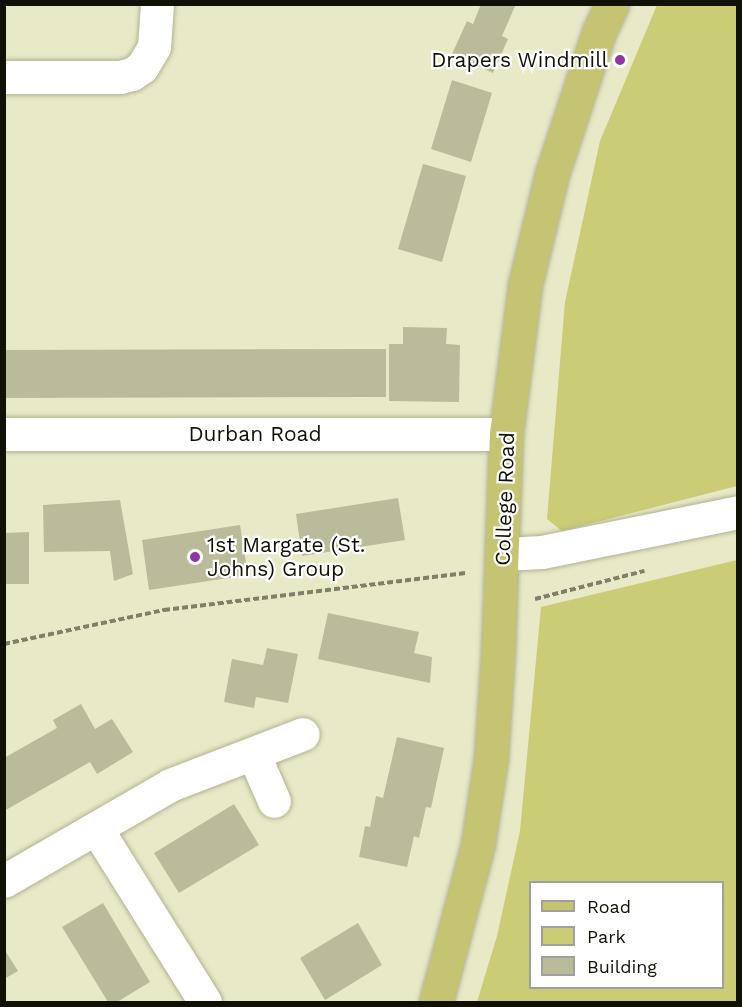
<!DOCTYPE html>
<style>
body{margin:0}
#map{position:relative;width:742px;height:1007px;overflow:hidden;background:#e8e9c7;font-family:"Work Sans",sans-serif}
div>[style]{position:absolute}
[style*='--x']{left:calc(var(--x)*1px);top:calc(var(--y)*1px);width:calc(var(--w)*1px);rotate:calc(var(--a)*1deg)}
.green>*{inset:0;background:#cacc76}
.building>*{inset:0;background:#babb9a}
.path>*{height:4px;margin-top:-2px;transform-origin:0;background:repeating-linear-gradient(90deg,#808069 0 6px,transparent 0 9px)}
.roads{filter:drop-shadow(0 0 2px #b0b291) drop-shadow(0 0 2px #b0b291)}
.minor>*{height:33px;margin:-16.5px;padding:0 16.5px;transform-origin:16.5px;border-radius:16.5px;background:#fff}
.major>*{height:33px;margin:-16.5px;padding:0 16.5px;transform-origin:16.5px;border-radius:16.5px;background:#c4c473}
.dots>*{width:16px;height:16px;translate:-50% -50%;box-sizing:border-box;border:3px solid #fff;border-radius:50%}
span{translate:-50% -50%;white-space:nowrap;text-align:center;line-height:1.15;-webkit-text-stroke:4.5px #fff;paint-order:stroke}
.poi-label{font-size:21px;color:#101005}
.right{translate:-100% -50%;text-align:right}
.left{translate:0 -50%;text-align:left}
.street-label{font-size:21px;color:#101005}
.frame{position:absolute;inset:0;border:6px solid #101005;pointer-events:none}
.legend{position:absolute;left:529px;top:881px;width:195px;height:108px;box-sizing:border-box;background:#fff;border:2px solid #9f9f9b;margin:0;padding:8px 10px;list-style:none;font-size:18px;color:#101005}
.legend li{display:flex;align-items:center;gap:12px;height:30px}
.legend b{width:30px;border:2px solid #9f9f9b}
</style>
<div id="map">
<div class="green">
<i style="clip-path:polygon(657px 5px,737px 5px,737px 486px,562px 531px,547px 519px,565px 302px,600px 141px)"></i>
<i style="clip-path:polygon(evenodd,737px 560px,737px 1002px,477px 1002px,497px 936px,520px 831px,541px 607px,737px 560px,530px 882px,722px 882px,722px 988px,530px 988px,530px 882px)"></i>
</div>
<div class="building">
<i style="clip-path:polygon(481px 4px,516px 4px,502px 36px,508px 39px,493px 73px,452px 54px,467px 21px,473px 24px)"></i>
<i style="clip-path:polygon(452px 80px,492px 93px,471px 162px,431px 149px)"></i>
<i style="clip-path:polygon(423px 164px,466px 176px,442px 262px,398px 249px)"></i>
<i style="clip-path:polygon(403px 327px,447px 328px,446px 344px,460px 345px,459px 402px,389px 401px,389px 344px,403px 344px)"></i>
<i style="clip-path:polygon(386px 349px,386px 397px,4px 398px,4px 350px)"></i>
<i style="clip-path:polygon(398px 498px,405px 540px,302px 556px,296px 514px)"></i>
<i style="clip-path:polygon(120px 500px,133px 574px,114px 581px,110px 551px,44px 552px,43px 505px)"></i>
<i style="clip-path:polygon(240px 525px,248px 575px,149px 590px,142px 540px)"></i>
<i style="clip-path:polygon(29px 532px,29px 584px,4px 584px,4px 533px)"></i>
<i style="clip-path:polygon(328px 613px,419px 632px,414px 653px,432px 657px,430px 683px,318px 659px)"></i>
<i style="clip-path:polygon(267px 648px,298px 654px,288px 703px,256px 697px,254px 708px,224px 702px,232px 659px,263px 665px)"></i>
<i style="clip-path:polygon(81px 704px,95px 729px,112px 719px,133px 752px,97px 774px,90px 762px,4px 811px,4px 758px,57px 728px,53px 720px)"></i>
<i style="clip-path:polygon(397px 737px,444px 748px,431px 808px,426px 807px,419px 838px,414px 836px,407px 867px,359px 857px,365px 826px,370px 827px,376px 796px,383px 798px)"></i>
<i style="clip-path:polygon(234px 804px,259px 845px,179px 893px,154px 853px)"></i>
<i style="clip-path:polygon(103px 903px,150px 982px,117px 1002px,108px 1002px,62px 927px)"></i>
<i style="clip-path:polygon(358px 923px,382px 965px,325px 1000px,300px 958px)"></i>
<i style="clip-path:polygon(4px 949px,18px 971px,4px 979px)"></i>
</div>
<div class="path">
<i style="--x:535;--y:599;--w:113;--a:-14.4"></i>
<i style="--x:4;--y:644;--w:164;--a:-12"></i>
<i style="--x:164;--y:610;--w:304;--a:-7"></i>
</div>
<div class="roads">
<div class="minor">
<i style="--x:4;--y:77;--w:116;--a:0"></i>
<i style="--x:120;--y:77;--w:12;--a:-14"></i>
<i style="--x:132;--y:74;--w:12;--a:-35"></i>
<i style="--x:142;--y:67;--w:23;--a:-59"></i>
<i style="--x:154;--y:47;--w:43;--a:-86"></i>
<i style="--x:4;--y:434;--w:502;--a:0"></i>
<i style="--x:503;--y:554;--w:39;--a:-3"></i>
<i style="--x:542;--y:552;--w:200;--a:-11.5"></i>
<i style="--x:254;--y:755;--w:50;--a:66.5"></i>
<i style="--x:96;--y:828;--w:205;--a:57.9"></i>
<i style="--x:4;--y:881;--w:192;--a:-30"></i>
<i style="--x:170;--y:785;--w:142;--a:-21"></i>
</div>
<div class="major">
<i style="--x:436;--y:1002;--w:163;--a:-75.1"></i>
<i style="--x:478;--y:844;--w:87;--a:-81.4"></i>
<i style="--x:491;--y:758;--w:106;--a:-86.2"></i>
<i style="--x:498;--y:652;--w:218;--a:-87.9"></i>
<i style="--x:506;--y:434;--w:150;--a:-82.7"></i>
<i style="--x:525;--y:285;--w:114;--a:-76.3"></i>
<i style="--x:552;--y:174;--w:150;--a:-71.7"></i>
<i style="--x:599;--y:32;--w:31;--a:-65"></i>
</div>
</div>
<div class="dots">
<i style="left:620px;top:60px;background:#8e36a2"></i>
<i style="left:195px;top:557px;background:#8e36a2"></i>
</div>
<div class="poi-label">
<span class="right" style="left:608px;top:60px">Drapers Windmill</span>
<span class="left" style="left:207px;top:557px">1st Margate (St.<br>Johns) Group</span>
</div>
<div class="street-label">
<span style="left:255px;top:434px">Durban Road</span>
<span style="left:505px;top:499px;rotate:-88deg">College Road</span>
</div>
<div class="frame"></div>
<ul class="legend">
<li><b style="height:8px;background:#c4c473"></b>Road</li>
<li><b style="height:16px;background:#cacc76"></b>Park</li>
<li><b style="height:16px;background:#babb9a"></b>Building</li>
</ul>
</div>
